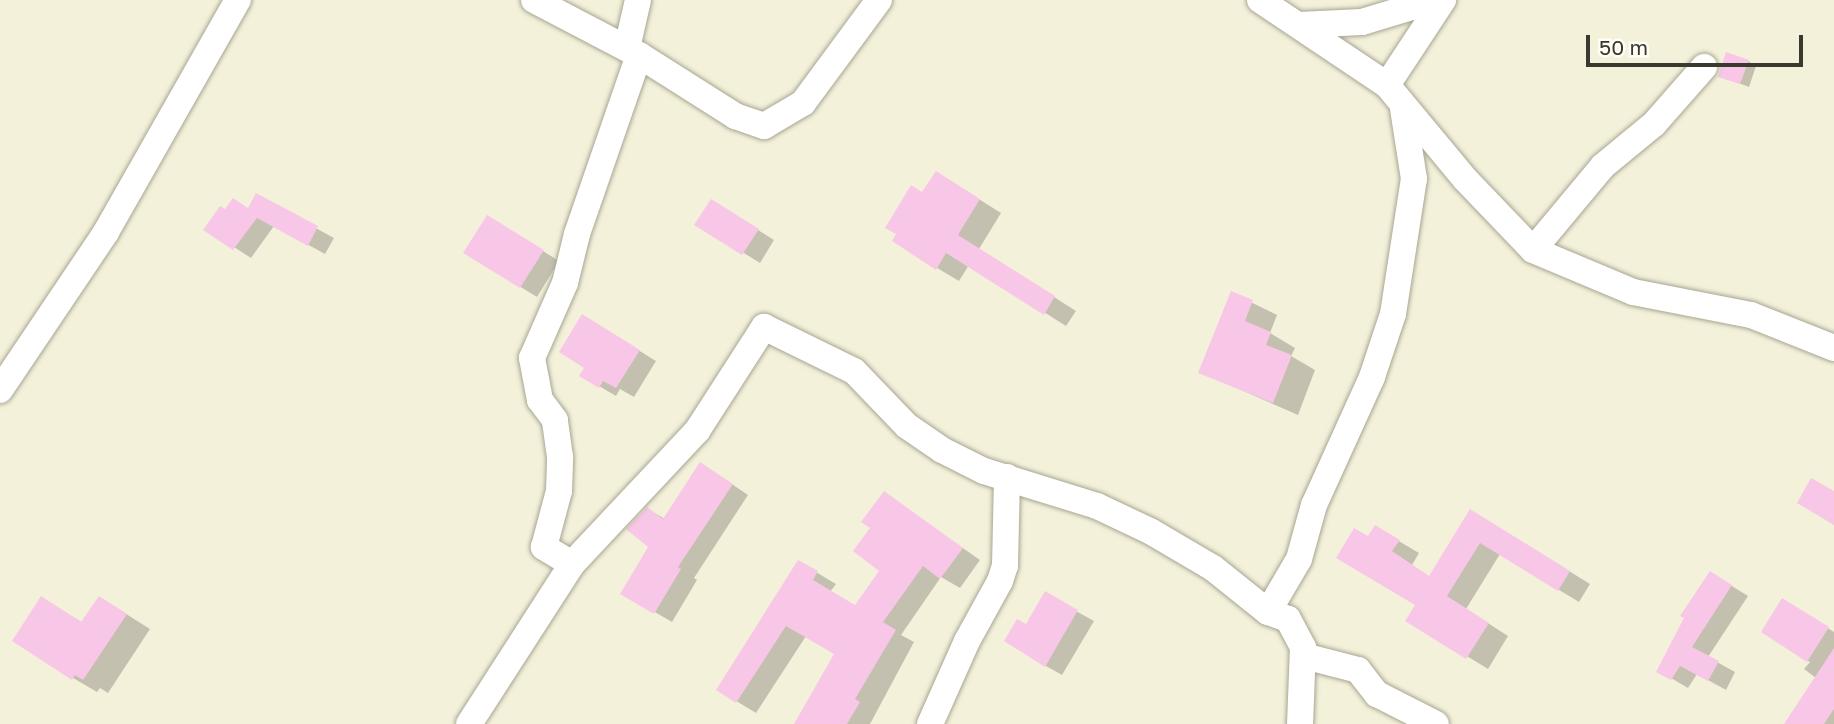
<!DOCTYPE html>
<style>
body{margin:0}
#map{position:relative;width:1834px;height:724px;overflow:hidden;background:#f4f1db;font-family:"Golos Text",sans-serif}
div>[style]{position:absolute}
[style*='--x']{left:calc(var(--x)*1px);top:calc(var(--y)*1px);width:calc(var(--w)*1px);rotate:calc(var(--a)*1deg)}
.shadow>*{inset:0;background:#0003}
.building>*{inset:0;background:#f8c6e6}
.roads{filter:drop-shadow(0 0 2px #a8a591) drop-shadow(0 0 2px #a8a591)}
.minor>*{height:26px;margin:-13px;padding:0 13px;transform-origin:13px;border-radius:13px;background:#fff}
span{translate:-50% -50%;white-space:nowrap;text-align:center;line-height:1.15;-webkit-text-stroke:7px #fffdf5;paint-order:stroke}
.scale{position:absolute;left:1586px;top:35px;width:217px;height:32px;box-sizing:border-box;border:4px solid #3a3930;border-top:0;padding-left:9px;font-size:21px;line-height:24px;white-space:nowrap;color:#3a3930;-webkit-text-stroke:5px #fffdf5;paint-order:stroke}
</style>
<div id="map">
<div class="shadow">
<i style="clip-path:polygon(1748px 61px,1756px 66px,1749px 87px,1720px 76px)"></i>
<i style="clip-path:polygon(958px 186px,1001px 213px,979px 249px,1076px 311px,1066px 326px,969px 265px,959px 281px,937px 268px,923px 194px)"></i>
<i style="clip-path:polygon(257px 196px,334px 238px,325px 254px,274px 226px,251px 258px,206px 229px,226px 211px,250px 209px)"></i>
<i style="clip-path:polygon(728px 211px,774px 240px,760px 263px,697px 224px)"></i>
<i style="clip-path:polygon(504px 227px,559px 261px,537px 297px,465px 253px)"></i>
<i style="clip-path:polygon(1232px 293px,1277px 315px,1270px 333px,1295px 348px,1291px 356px,1315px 370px,1298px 415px,1200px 372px)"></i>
<i style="clip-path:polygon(599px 326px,656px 361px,634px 397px,620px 389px,616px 396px,599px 386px)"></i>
<i style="clip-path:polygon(717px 474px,748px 495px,694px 578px,697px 580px,672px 622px,622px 593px,650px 547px,648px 509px,665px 519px)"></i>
<i style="clip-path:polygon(884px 493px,980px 560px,960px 588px,941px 577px,901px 635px,914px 642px,870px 724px,796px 724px,836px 653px,806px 636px,756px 713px,718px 690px,799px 562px,836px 584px,830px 592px,855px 607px,882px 571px,872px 527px)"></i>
<i style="clip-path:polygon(1491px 523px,1590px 584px,1579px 602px,1500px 554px,1466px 609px,1508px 636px,1488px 669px,1408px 620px,1418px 605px,1368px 538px,1375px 527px,1419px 553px,1412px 565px,1430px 577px)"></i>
<i style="clip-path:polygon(1727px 583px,1748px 596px,1708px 657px,1735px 672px,1726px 690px,1697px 674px,1688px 688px,1659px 671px)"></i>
<i style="clip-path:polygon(1045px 594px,1094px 621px,1062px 675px,1046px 666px,1027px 626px)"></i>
<i style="clip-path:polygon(42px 598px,83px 623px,123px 612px,150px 629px,108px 693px,100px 688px,97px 692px,73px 678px)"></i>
<i style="clip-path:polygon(1799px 610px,1834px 632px,1834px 724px,1786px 724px,1816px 678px,1804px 669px,1810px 662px,1763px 632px)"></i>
</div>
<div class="building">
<i style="clip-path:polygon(1726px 52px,1749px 60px,1740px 84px,1718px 77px)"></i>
<i style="clip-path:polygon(936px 171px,980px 199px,958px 235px,1055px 296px,1044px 315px,946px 253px,936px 270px,892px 241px,896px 234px,885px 228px,911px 185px,922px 192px)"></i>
<i style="clip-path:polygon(256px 193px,318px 226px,308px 246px,257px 218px,233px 250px,203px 230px,220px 206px,225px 209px,233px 198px,248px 208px)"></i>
<i style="clip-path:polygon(711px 199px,759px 229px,742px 255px,694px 225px)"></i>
<i style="clip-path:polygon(487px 215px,544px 250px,520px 288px,463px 253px)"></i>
<i style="clip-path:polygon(1231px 291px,1253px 300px,1245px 321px,1271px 332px,1266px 345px,1292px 355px,1273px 403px,1198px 373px)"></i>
<i style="clip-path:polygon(582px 314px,640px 350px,616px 388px,603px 381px,599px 388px,579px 376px,584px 368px,559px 352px)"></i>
<i style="clip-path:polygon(700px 462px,733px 484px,678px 567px,681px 569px,654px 614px,620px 594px,648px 547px,626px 529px,647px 507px,663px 519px)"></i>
<i style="clip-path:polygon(1811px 478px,1834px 491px,1834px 525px,1797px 503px)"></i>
<i style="clip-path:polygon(884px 491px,963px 548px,940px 579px,923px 566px,883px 622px,896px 630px,855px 699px,860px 702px,847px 724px,794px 724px,834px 654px,786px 626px,736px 703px,716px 690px,798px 560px,818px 571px,813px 580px,855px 605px,879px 571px,853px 551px,870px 528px,861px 522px)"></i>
<i style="clip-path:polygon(1470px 509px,1570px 571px,1558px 591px,1480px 543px,1447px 596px,1489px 623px,1466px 659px,1405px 621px,1415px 605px,1336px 558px,1354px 528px,1368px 536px,1375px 525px,1400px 540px,1392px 551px,1429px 576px)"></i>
<i style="clip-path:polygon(1710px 571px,1732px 585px,1692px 647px,1719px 661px,1708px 681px,1680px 666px,1671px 680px,1656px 672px,1684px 618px,1680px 616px)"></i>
<i style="clip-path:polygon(1045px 591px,1078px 610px,1045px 667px,1004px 641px,1017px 619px,1026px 624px)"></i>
<i style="clip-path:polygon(41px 596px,81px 622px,99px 596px,127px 614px,83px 680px,75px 675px,72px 680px,12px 641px)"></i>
<i style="clip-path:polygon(1782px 598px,1829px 627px,1807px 662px,1761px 632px)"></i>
<i style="clip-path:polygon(1834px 648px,1834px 709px,1824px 724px,1784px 724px)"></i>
</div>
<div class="roads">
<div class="minor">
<i style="--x:534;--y:0;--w:119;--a:27.6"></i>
<i style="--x:639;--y:55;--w:114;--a:32.4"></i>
<i style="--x:735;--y:116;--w:31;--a:19"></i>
<i style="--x:764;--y:126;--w:45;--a:-30.5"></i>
<i style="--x:803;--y:103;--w:128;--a:-53.6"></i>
<i style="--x:1260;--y:0;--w:153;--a:33.8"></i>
<i style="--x:1387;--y:85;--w:122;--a:50.3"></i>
<i style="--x:1465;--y:179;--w:98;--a:46.2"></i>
<i style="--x:1533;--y:250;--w:108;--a:22.8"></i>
<i style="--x:1633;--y:292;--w:120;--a:11"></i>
<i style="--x:1751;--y:315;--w:89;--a:21.7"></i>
<i style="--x:1299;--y:25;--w:63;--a:-2.7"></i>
<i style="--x:1362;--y:22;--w:76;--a:-16.8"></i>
<i style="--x:627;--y:48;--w:49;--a:-77.1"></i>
<i style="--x:1387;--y:85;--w:102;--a:-56.6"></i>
<i style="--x:1533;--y:250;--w:109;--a:-50.2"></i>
<i style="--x:1603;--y:166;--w:66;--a:-39.5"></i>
<i style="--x:1654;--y:124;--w:76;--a:-48.7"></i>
<i style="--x:0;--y:390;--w:190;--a:-56.1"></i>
<i style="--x:106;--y:232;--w:267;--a:-60.4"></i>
<i style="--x:572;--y:564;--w:33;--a:-149"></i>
<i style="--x:544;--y:547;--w:58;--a:-75"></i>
<i style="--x:559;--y:491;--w:34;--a:-88"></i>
<i style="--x:560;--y:457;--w:37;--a:-98"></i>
<i style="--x:555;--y:420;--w:25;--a:-127"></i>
<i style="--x:540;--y:400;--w:43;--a:-100.8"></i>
<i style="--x:532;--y:358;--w:82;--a:-66.3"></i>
<i style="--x:565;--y:283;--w:50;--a:-76.2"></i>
<i style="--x:577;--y:234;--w:189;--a:-70.9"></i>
<i style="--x:1268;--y:612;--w:61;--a:-59.7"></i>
<i style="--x:1299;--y:559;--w:56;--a:-74.5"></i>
<i style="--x:1314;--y:505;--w:141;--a:-65.6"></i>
<i style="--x:1372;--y:377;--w:66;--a:-71.6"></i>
<i style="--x:1393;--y:314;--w:137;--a:-81.2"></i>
<i style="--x:1414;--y:179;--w:71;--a:-98.9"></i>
<i style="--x:1304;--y:656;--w:56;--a:14.5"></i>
<i style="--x:1358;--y:670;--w:31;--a:52"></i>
<i style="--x:1377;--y:694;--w:66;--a:27"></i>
<i style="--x:469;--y:724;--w:190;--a:-57.2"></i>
<i style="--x:572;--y:564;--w:183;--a:-46.8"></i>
<i style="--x:697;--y:431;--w:124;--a:-57.2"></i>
<i style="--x:764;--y:327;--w:100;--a:26.1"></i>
<i style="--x:854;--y:371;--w:76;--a:46.1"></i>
<i style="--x:907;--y:426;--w:42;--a:34.4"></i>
<i style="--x:942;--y:450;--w:47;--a:26.6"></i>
<i style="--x:984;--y:471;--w:118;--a:17.2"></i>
<i style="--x:1097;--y:506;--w:59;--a:25.3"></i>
<i style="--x:1150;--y:531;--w:73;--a:30.4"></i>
<i style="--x:1213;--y:568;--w:70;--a:38.7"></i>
<i style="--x:1268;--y:612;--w:21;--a:19"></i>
<i style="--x:1288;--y:619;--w:32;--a:62"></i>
<i style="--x:1303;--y:647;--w:77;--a:92.2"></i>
<i style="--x:930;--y:724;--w:91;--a:-66"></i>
<i style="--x:967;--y:641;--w:68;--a:-61.2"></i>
<i style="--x:1000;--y:581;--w:16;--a:-72"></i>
<i style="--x:1005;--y:566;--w:89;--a:-88.7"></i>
</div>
</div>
<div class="scale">50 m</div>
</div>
